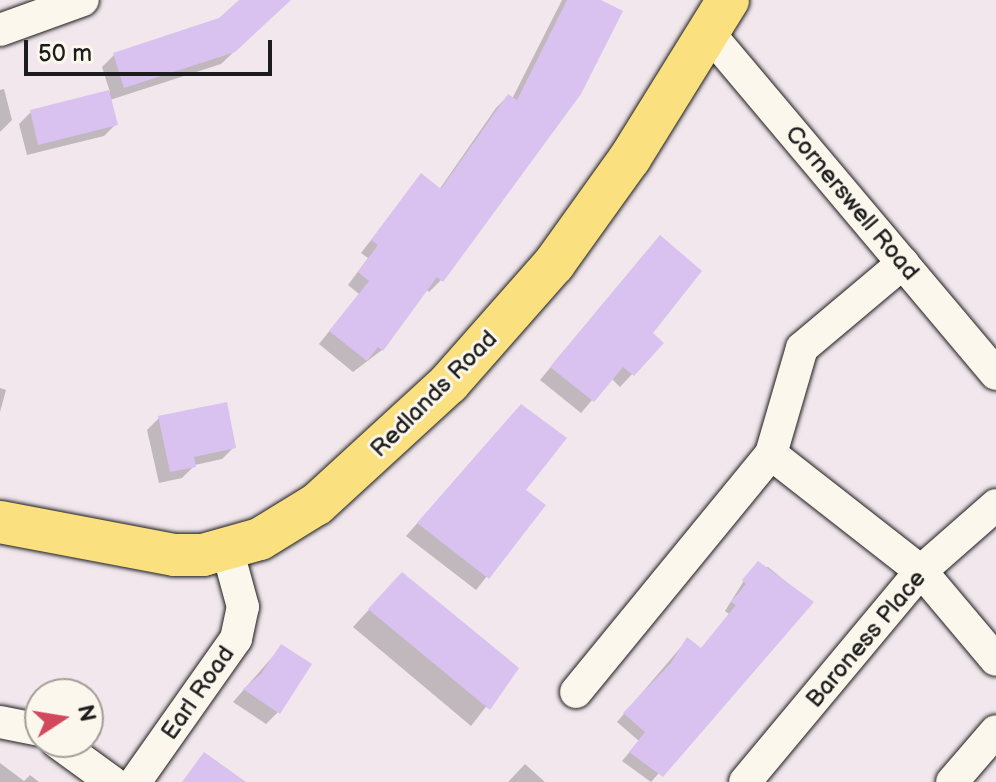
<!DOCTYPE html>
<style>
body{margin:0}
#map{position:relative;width:996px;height:782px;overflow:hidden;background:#f1e7ed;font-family:"Balsamiq Sans",sans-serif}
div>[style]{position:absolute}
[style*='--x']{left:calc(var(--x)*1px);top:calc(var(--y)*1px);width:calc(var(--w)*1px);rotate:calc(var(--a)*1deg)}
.shadow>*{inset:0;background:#0003}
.building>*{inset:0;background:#d9c1f0}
.roads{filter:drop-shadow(0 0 2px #1c1c1c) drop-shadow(0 0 2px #1c1c1c)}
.minor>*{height:32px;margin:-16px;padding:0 16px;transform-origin:16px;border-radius:16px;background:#fbf7ec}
.major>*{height:42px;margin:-21px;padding:0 21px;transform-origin:21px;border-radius:21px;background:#fbe080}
span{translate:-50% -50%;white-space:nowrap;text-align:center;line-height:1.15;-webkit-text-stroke:6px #fbf7ec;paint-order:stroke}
.street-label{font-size:24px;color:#1c1c1c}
.north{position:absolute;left:24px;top:678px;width:80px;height:80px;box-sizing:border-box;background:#fbf7ec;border:2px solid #a29f99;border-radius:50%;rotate:78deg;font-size:22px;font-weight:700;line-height:32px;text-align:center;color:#1c1c1c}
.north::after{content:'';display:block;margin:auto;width:28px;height:36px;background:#d1495b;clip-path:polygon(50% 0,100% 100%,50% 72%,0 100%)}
.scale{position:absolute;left:24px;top:40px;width:248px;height:36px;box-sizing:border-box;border:4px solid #1c1c1c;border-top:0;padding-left:10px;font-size:24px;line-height:28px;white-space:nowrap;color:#1c1c1c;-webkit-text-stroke:6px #fbf7ec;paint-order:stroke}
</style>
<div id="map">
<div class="shadow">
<i style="clip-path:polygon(242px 0,289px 0,221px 64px,110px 100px,116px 124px,104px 136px,27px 155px,19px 124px,31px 112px,110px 92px,102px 67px,114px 55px,220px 20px)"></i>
<i style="clip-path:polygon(562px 0,597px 0,485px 224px,441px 280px,429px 292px,425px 288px,382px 350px,353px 372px,319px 344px,359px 294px,348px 285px,368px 258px,361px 253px,421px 176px,439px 190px,496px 108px,508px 96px,512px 99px)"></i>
<i style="clip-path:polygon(4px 89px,12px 120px,0 132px,0 90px)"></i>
<i style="clip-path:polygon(648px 250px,650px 333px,661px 343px,620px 387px,611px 378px,581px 413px,540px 380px)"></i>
<i style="clip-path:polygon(0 388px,6px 390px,0 412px)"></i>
<i style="clip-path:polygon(159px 418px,234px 447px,222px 459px,195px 465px,182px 478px,159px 483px,147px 430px)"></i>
<i style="clip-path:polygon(510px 418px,523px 491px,543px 506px,476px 590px,406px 536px)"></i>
<i style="clip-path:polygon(768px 567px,811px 602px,651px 782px,622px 761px,639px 741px,617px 722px,687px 640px,700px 650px,729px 614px,725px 611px,750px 571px)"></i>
<i style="clip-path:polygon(385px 592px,516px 668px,471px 726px,353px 627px)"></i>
<i style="clip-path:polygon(282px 646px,278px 712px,266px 724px,233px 702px)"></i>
<i style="clip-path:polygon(0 763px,24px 781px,30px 775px,39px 782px,0 782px)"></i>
<i style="clip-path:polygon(525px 764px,545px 782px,508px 782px)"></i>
</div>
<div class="building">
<i style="clip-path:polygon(239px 0,291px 0,235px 52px,124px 88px,113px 53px,219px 18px)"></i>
<i style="clip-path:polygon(567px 0,601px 0,623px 11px,581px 94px,443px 282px,437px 277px,383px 351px,378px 347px,367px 361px,329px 331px,369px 281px,358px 272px,378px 245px,371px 240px,421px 173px,441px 189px,508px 94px,517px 100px)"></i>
<i style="clip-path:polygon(109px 90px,118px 125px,38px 145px,30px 110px)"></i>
<i style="clip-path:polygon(660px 235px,702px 271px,653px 333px,664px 343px,634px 376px,623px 367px,594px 402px,550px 367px)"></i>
<i style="clip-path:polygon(227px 402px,236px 448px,194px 457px,196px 467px,170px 472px,158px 416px)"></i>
<i style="clip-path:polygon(521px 404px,567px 438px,526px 490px,546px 505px,489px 579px,417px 523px)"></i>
<i style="clip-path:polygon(758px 561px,814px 602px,663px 777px,629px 752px,645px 732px,623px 713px,671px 663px,687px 637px,701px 648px,736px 605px,731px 602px,746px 584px,742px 580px)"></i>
<i style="clip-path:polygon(402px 572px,519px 668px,490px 710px,368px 609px)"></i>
<i style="clip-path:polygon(281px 644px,312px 664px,280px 714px,243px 689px,261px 674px)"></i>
<i style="clip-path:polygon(204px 752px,246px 782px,182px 782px)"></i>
</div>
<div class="roads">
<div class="minor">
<i style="--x:0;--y:30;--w:88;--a:-19.9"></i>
<i style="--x:708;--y:32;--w:447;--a:49.9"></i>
<i style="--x:771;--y:454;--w:190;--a:38"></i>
<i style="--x:921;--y:571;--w:116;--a:49.9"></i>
<i style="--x:576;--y:692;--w:308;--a:-50.7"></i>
<i style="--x:771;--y:454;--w:110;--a:-73.7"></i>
<i style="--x:802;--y:348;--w:132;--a:-40.1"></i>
<i style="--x:0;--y:722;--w:41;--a:11.3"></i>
<i style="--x:57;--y:742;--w:68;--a:36"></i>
<i style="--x:135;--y:782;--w:175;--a:-54.8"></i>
<i style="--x:236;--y:639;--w:33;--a:-78"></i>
<i style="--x:243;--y:607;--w:57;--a:-105.3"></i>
<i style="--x:745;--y:782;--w:275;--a:-50.2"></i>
<i style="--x:921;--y:571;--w:100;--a:-41.3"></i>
<i style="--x:952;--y:782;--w:67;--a:-49.2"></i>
</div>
<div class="major">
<i style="--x:0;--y:522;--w:178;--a:10.7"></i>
<i style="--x:175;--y:555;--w:28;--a:0"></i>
<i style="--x:203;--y:555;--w:59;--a:-15.7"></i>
<i style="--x:260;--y:539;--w:67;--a:-31.6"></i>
<i style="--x:317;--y:504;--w:179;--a:-42.5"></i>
<i style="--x:449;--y:383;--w:159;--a:-48.6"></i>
<i style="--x:554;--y:264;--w:130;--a:-54.4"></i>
<i style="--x:630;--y:158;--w:186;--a:-58.2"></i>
</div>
</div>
<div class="street-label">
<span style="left:852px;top:203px;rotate:50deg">Cornerswell Road</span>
<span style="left:434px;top:394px;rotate:-45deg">Redlands Road</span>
<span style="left:866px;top:639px;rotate:-50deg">Baroness Place</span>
<span style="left:198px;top:693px;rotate:-55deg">Earl Road</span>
</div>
<div class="north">N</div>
<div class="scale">50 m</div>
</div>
